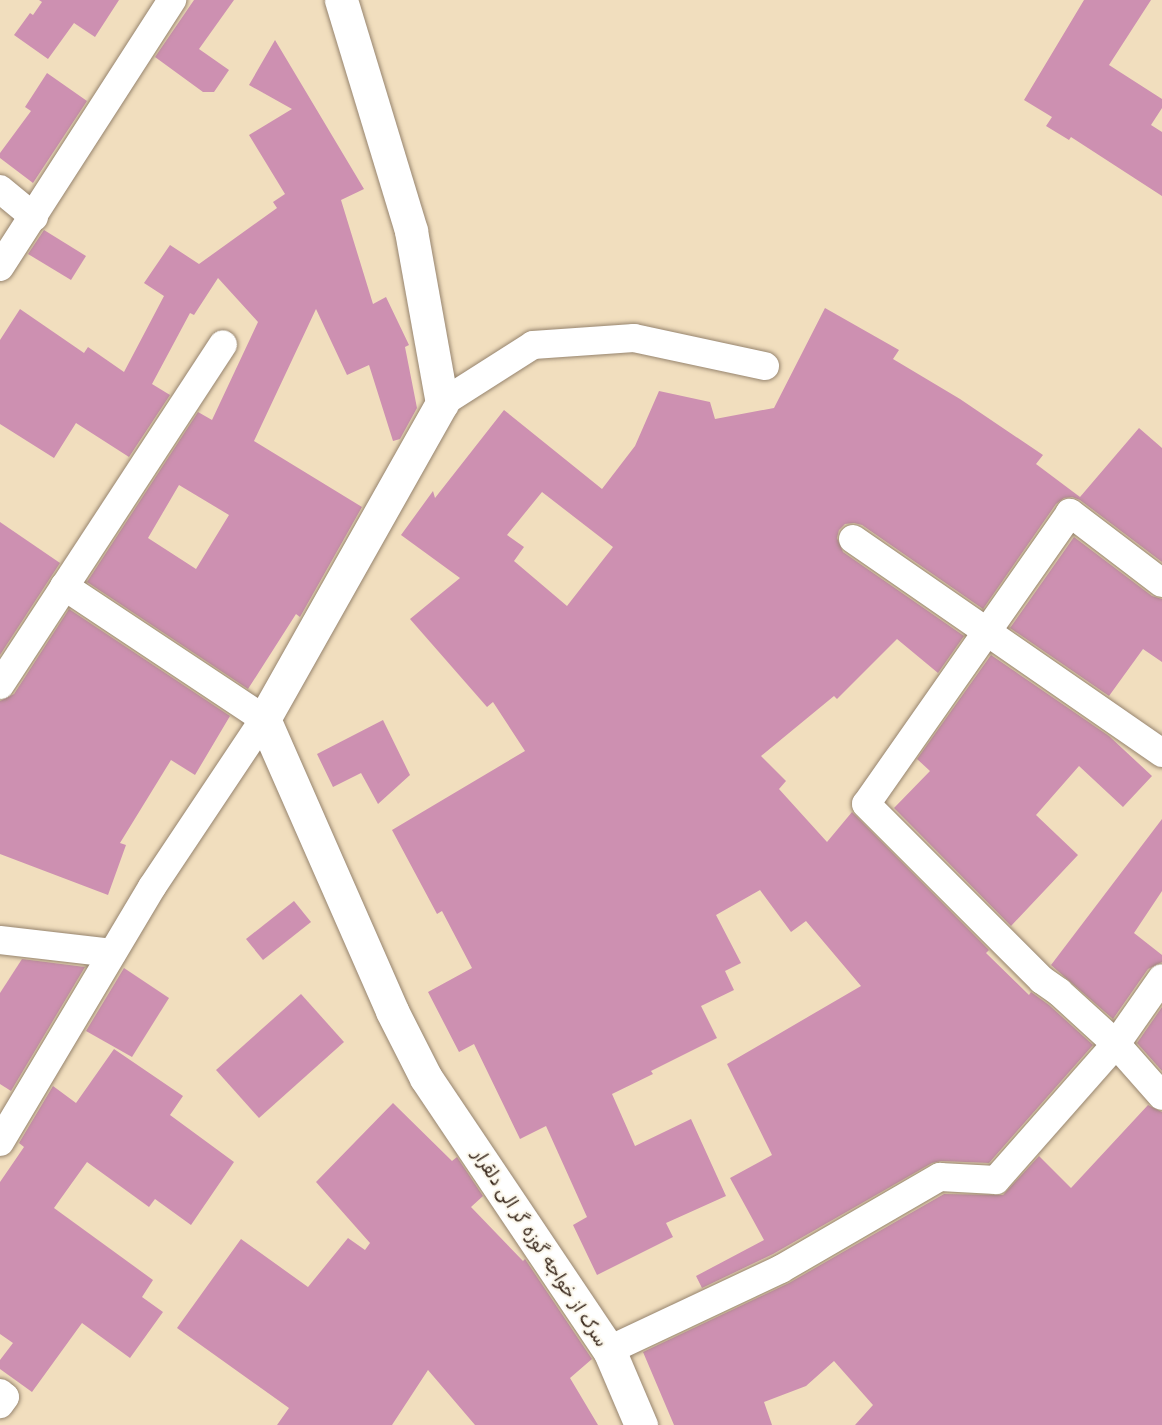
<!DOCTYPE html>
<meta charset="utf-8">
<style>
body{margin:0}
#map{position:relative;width:1162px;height:1425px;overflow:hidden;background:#f1debe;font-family:Sriracha,"Playpen Sans Arabic",sans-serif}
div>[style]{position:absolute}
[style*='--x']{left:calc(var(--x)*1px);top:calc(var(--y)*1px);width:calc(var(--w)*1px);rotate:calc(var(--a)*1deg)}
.building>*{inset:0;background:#cd90b1}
.roads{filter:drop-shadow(0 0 2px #96846e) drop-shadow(0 0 2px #96846e)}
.minor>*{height:28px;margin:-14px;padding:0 14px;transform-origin:14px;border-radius:14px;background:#fff}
.tertiary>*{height:33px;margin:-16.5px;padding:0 16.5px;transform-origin:16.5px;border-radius:16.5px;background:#fff}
span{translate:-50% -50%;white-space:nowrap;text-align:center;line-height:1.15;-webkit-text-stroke:4.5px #fbf7ec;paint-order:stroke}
.street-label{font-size:18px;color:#3b2a1e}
</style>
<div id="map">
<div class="building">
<i style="clip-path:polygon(39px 0,119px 0,95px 37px,74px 23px,48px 59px,14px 35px,30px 13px,33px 15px,42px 2px)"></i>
<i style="clip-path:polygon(194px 0,234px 0,199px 49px,229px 70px,214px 92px,203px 92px,155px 57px)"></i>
<i style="clip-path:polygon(1084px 0,1151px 0,1109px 65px,1162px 99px,1162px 108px,1151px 125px,1162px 132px,1162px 196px,1071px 137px,1069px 140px,1046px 126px,1052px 117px,1024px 100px)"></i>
<i style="clip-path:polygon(evenodd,275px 40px,364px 189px,341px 200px,373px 304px,386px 297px,409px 345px,405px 347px,417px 408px,400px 439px,393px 441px,369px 365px,347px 375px,316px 309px,254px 441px,362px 507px,300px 617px,296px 614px,248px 689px,87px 582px,198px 412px,212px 420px,258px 322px,218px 278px,194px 315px,190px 313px,152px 384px,170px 395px,129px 457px,76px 423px,54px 458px,0 424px,0 340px,20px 309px,84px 353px,88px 347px,124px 372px,164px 296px,144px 283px,170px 245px,199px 264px,277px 208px,273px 202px,285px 194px,249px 135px,292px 109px,249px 85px,275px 40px,179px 485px,229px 515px,196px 569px,148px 538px,179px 485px)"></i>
<i style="clip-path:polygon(47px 73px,87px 101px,33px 183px,0 158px,0 153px,31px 111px,25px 107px)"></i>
<i style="clip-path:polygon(44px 230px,86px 256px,71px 280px,28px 254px)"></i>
<i style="clip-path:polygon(evenodd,825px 308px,899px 350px,893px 359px,960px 399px,1043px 455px,1036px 464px,1080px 497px,1139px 428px,1162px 448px,1162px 562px,1080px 500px,1072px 497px,1064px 498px,1056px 504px,983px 609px,862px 525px,854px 523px,845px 524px,839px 530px,837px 538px,843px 552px,964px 636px,938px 673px,897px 639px,837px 699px,834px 696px,761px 756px,786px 781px,779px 789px,827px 842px,852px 812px,989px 950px,986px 953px,1029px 995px,1031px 992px,1049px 1005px,1093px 1045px,989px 1163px,941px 1161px,932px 1163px,773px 1254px,702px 1288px,696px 1276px,764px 1240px,730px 1178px,772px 1155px,727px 1064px,861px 986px,806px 921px,791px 932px,760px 890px,716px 915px,741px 963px,725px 971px,734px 990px,701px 1006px,717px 1038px,651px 1071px,653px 1074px,612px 1094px,635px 1146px,691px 1119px,726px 1196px,666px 1223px,673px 1237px,597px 1275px,573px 1225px,587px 1217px,546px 1126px,520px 1139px,474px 1044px,459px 1052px,428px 992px,472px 968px,442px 911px,437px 914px,392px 830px,525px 751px,493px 702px,487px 707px,410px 619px,460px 578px,401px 535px,433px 491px,435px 498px,504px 410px,602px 489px,635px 446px,659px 391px,710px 402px,715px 419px,774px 408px,825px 308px,542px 492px,613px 547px,567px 606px,514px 561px,524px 547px,507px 535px,542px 492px)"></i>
<i style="clip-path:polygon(0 522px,60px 563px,0 655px)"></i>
<i style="clip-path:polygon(1074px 537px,1152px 596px,1162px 599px,1162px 662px,1143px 649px,1109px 696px,1010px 628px)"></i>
<i style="clip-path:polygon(69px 609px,230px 716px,195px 775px,171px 760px,120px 843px,126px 845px,108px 895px,0 854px,0 701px,14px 694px)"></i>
<i style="clip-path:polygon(991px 655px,1109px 736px,1152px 776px,1123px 807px,1079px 766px,1036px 815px,1078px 855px,1011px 926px,894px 808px,930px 771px,917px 759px)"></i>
<i style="clip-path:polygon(383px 720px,410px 775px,378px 804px,361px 773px,333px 787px,317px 754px)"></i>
<i style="clip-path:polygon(1162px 819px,1162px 891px,1134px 933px,1162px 955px,1162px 962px,1148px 969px,1113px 1019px,1051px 965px)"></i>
<i style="clip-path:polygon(294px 901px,311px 922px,263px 960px,246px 939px)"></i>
<i style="clip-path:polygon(22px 959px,85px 967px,11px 1091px,0 1084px,0 993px)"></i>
<i style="clip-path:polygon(124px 968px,169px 998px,132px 1057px,86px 1031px)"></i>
<i style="clip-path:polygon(301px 994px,344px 1042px,259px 1118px,216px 1070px)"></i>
<i style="clip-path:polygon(1162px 1007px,1162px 1071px,1137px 1043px)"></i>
<i style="clip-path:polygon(114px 1049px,183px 1096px,170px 1115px,234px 1162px,191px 1225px,155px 1199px,149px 1207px,87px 1162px,54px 1208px,153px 1280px,142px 1297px,163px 1312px,130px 1358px,82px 1323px,32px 1392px,0 1369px,0 1360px,13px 1343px,0 1334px,0 1182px,24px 1147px,19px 1143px,53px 1086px,76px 1103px)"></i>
<i style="clip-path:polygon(393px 1103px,452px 1161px,457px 1157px,483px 1196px,471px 1207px,523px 1261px,525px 1259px,592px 1359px,570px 1378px,598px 1425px,475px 1425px,428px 1370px,392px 1425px,277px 1425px,289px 1408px,177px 1328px,241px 1239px,308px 1287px,348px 1238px,365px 1250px,370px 1243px,316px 1182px)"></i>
<i style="clip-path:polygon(1148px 1105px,1162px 1112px,1162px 1425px,855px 1425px,873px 1405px,834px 1361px,806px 1386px,764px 1402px,772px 1425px,674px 1425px,643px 1352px,789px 1283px,944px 1194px,1003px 1195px,1039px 1156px,1071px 1188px)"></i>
</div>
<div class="roads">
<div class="minor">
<i style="--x:0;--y:189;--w:44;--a:39.5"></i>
<i style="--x:0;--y:267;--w:318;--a:-57.2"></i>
<i style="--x:442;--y:403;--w:108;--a:-32.5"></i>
<i style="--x:533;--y:345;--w:101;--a:-4"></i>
<i style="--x:634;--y:338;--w:134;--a:12.1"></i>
<i style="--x:853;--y:539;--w:376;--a:34.7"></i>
<i style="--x:1162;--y:583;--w:116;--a:-142.7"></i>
<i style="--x:1070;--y:513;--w:355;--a:125"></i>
<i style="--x:866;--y:804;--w:249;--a:45"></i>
<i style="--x:1042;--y:980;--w:21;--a:35"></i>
<i style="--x:1059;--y:992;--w:77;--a:42.4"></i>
<i style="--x:1116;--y:1044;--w:69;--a:48.5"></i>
<i style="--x:0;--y:685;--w:407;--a:-56.8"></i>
<i style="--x:0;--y:940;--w:113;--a:6.6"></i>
<i style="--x:0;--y:1142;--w:297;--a:-59.2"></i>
<i style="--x:152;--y:887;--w:202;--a:-56.3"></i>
<i style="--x:264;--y:719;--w:240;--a:-146.4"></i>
<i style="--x:609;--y:1350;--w:190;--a:-25.2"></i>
<i style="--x:781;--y:1269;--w:184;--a:-30.1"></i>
<i style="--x:940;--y:1177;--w:56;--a:3.1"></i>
<i style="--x:996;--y:1180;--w:181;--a:-48.6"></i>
<i style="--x:1116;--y:1044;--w:80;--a:-55.1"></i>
<i style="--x:0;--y:1393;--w:6;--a:39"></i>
<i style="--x:5;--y:1397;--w:9;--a:126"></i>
</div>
<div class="tertiary">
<i style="--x:341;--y:0;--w:241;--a:73.1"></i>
<i style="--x:411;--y:231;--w:175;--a:79.8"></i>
<i style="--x:442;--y:403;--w:363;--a:119.4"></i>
<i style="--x:264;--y:719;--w:319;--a:66.3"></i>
<i style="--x:392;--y:1011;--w:75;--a:63.1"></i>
<i style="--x:426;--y:1078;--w:328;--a:56.1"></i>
<i style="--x:609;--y:1350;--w:82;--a:66.9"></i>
</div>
</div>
<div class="street-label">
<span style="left:540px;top:1248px;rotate:57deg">سرک از خواجه گوزه گر الی دلقرار</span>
</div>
</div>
